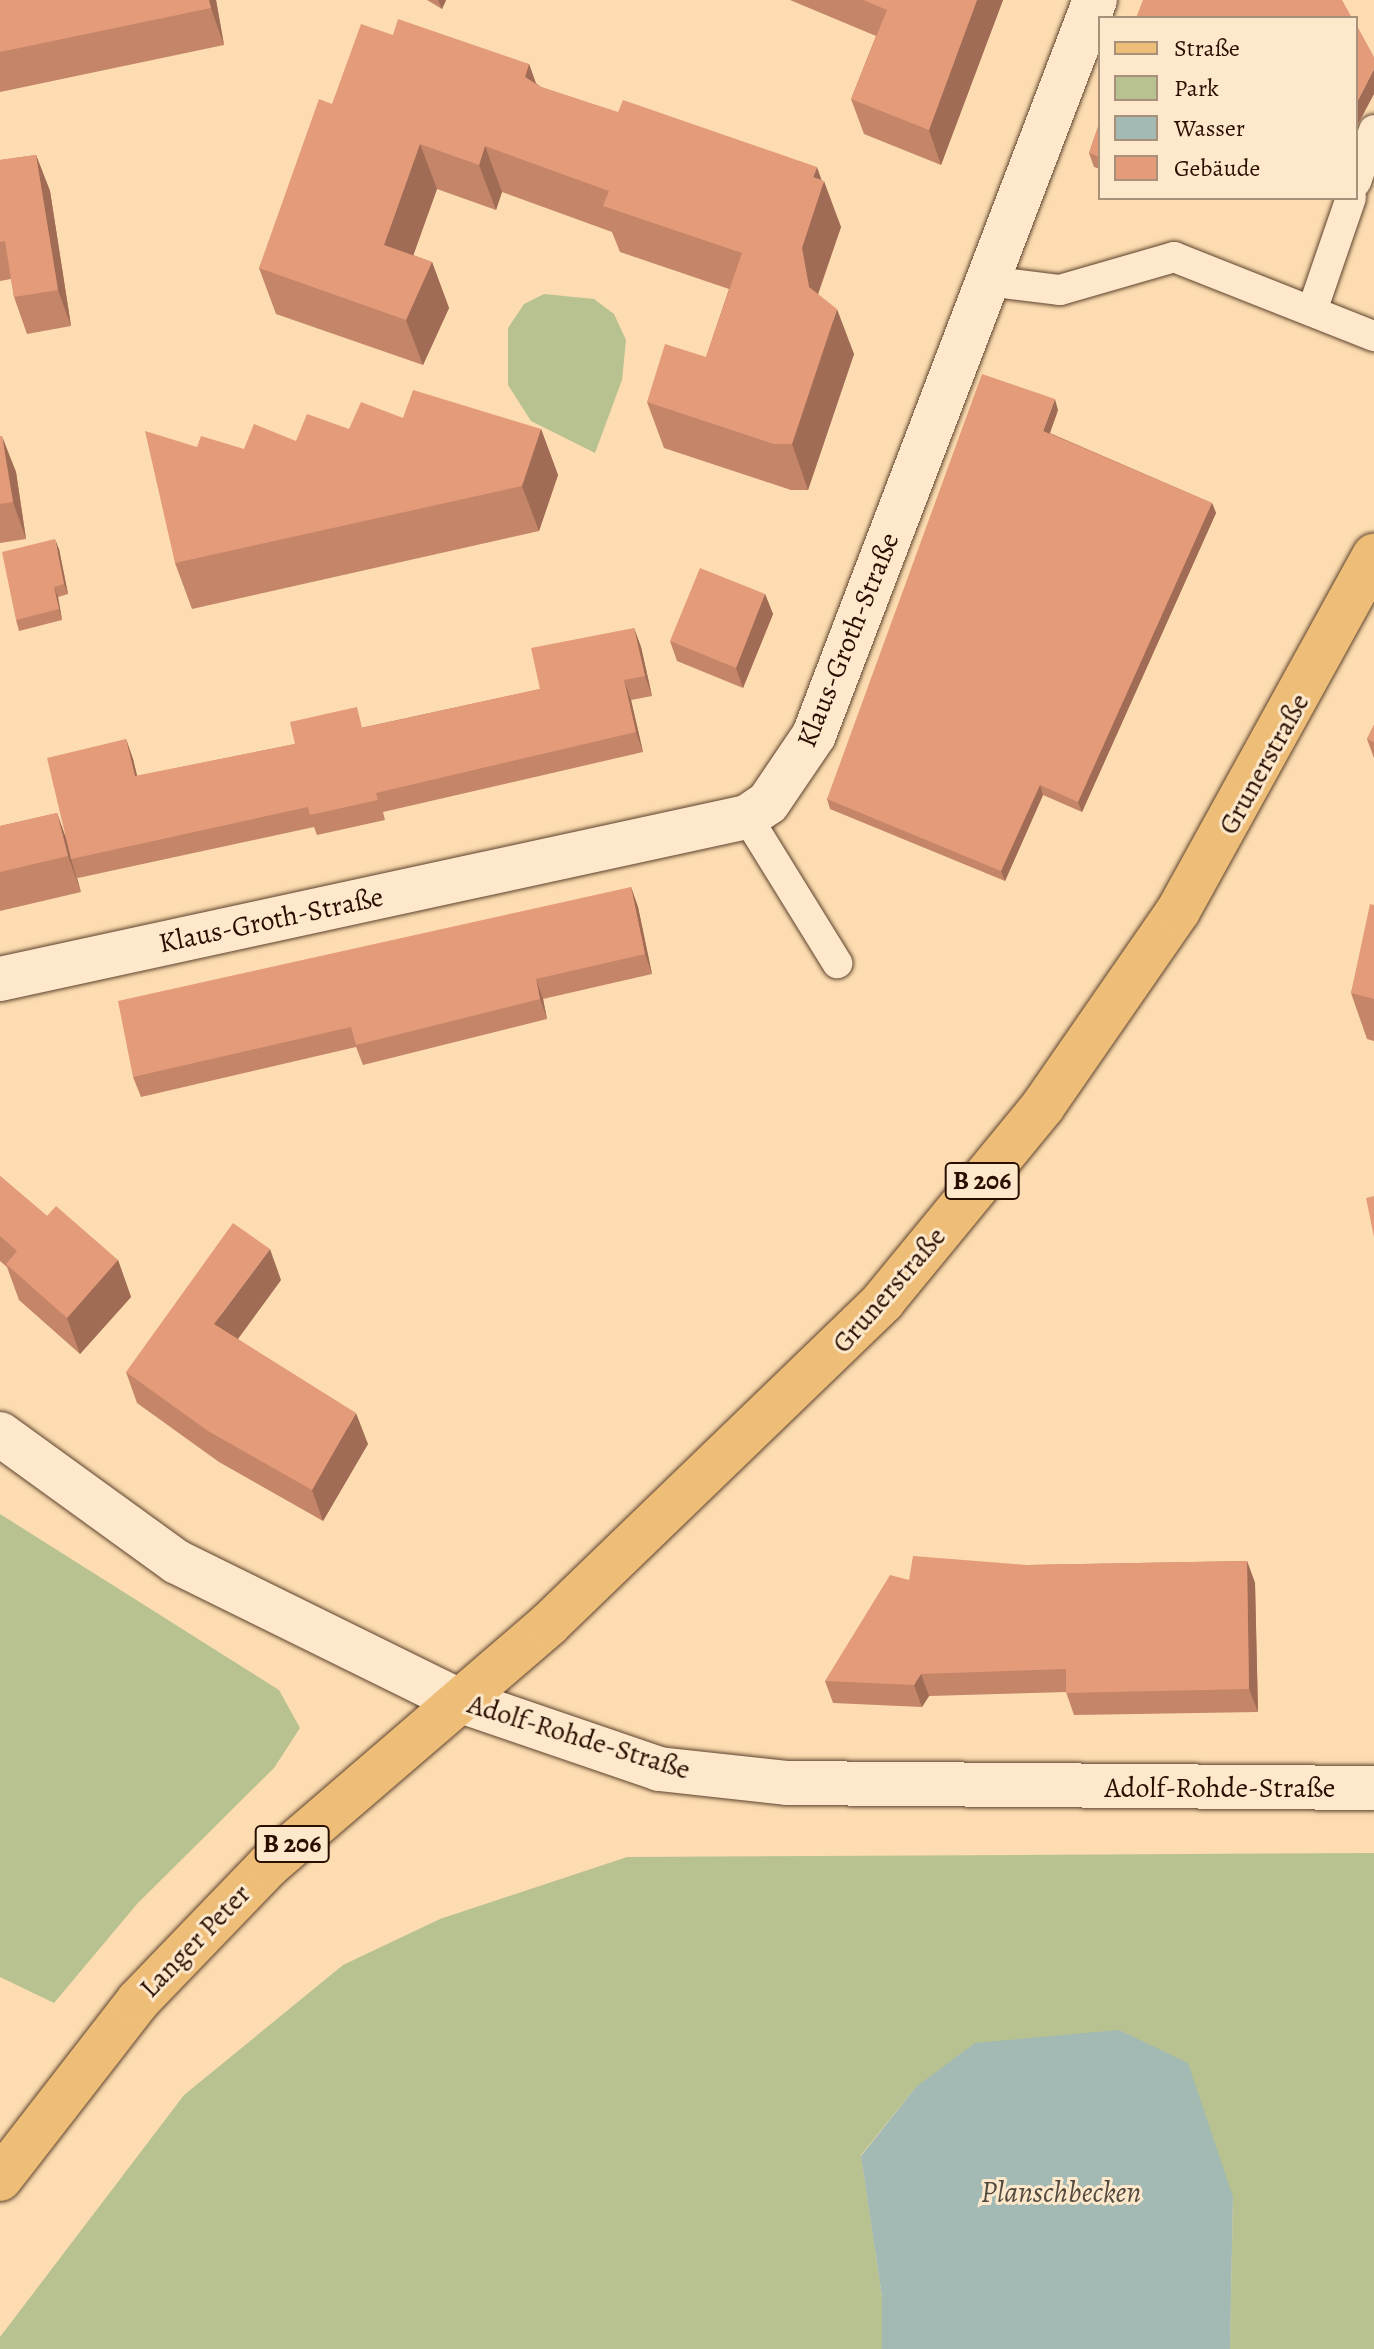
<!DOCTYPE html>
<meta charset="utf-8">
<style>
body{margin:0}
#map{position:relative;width:1374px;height:2349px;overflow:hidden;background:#fcdcb0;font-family:Alegreya,serif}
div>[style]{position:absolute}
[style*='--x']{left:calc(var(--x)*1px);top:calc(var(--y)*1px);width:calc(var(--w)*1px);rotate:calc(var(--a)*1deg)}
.green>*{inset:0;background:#b8c291}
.water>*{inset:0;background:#a2b9b4}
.roads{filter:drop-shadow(0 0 2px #5d422c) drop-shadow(0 0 2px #5d422c)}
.lane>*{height:30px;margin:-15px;padding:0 15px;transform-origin:15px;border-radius:15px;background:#fde8cc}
.street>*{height:44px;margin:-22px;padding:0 22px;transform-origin:22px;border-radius:22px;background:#fde8cc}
.primary>*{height:44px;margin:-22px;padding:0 22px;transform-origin:22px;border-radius:22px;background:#eebe78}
.wall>*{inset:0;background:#c48569}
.shaded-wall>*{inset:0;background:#a06c55}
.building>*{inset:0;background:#e49b7a}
span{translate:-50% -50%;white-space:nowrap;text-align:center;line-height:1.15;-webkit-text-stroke:6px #fde8cc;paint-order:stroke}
.shield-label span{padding:2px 6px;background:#fde8cc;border:2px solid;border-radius:6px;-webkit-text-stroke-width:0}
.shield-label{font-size:26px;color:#280f00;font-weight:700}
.street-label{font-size:28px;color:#280f00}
.water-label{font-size:30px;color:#534a3f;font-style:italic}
.legend{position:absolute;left:1098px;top:16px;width:260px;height:184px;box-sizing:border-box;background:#fde8cc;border:2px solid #a8917a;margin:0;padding:10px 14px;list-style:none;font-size:24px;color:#280f00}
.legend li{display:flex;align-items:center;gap:16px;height:40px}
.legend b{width:40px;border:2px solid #a8917a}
</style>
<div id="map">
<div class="green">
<i style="clip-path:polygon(544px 294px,594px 299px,614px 314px,626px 340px,622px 380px,595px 453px,531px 421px,508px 385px,508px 328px,524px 304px)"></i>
<i style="clip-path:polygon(0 1514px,279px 1690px,300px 1728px,274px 1768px,137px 1904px,54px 2003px,0 1977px)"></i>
<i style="clip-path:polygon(1374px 1853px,1374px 2349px,1230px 2349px,1233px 2197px,916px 2087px,861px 2155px,882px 2297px,882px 2349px,0 2349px,0 2337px,184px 2095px,343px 1965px,440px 1919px,627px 1857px)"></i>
</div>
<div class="water">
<i style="clip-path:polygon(1119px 2030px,1188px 2063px,1233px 2197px,1230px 2349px,882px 2349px,882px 2297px,861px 2156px,916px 2087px,975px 2043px)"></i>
</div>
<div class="roads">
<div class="lane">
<i style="--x:1356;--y:182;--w:55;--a:-70.9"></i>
<i style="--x:987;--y:281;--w:74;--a:7"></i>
<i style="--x:1060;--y:290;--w:119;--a:-16.1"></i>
<i style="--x:1174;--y:257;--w:215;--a:21.6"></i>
<i style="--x:1312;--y:311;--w:120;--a:-71"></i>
<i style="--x:747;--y:817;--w:172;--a:58.3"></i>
</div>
<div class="street">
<i style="--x:0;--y:979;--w:764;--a:-12.24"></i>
<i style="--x:747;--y:817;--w:25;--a:-34"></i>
<i style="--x:768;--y:803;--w:82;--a:-55.9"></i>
<i style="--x:814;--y:735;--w:787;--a:-69.08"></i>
<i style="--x:0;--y:1434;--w:218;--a:35.9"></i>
<i style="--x:177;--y:1562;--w:313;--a:26.2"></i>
<i style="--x:458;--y:1700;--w:213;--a:18.9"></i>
<i style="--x:659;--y:1769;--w:130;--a:6.2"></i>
<i style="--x:788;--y:1783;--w:586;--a:0.49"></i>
</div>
<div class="primary">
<i style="--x:0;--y:2179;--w:225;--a:-52.2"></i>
<i style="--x:138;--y:2001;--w:189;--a:-46.1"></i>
<i style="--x:269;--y:1865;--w:369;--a:-40.7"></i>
<i style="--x:549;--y:1624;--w:465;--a:-44"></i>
<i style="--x:883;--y:1301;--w:252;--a:-50.6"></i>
<i style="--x:1043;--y:1106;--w:237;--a:-55.3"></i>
<i style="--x:1178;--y:911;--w:406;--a:-61.1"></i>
</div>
</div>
<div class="wall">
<i style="clip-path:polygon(0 0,216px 0,224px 45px,0 92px)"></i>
<i style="clip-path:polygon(427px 0,446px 0,442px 9px)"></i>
<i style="clip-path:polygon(790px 0,1003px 0,941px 165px,864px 134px,851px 99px,876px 36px)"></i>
<i style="clip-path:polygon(393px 35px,529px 64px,536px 83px,541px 87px,822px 181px,841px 227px,818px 295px,854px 354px,808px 490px,791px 490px,664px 448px,647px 402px,706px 357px,729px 289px,620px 252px,612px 232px,502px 192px,496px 210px,437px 189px,413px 255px,432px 262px,449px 308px,423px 365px,276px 314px,259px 268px,332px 104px)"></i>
<i style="clip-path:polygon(1100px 121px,1100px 169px,1094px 167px,1089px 153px)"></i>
<i style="clip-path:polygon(36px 155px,50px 191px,71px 326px,27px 334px,14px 297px,11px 279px,0 281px,0 160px)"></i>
<i style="clip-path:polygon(1058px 410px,1050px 433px,1212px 503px,1216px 513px,1082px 812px,1043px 795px,1005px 881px,830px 809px,827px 799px)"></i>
<i style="clip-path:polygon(403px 418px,541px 429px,558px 475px,539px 531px,192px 609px,175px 563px,197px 447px,244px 449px,296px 441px)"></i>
<i style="clip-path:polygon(0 436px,16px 472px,26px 539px,0 543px)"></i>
<i style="clip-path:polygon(59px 549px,68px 594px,58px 597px,62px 620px,19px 631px,16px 620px)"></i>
<i style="clip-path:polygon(765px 594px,773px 614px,743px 688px,677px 661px,670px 641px)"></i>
<i style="clip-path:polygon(634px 628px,641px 647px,652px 696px,631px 700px,643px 752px,383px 812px,385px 820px,317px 835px,314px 827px,78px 878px,77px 877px,81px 892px,0 911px,0 826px,57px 813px,65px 836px,126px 739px,133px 759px,137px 776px,295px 744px,365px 727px,540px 689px)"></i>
<i style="clip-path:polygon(1374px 725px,1374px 758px,1367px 739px)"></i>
<i style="clip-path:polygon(631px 887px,638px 907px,652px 974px,543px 999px,547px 1019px,363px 1065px,356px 1047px,141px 1097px,133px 1077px)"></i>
<i style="clip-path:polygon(1374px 905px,1374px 1041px,1367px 1039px,1351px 993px)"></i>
<i style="clip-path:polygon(0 1176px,47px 1216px,118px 1260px,131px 1297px,80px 1354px,19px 1300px,7px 1267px,0 1261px)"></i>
<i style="clip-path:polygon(281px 1280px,238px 1339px,368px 1444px,323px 1521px,219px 1462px,137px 1403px,126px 1372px)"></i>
<i style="clip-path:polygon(1247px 1561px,1255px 1583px,1258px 1712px,1074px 1715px,1066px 1692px,929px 1696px,922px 1707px,833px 1703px,825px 1681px,1027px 1565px)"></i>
</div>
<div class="shaded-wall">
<i style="clip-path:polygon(209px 0,216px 0,224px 45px,211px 8px)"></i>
<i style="clip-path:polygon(438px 0,446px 0,442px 9px)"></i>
<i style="clip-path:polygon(977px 0,1003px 0,941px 165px,929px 130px)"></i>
<i style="clip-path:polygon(529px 64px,545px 110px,525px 77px)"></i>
<i style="clip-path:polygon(1374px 69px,1374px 94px,1356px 128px,1356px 104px)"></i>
<i style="clip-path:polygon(420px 144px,437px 189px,401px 290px,384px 245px)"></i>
<i style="clip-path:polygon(485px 146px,502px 192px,496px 210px,479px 165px)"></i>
<i style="clip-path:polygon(36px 155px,50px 191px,71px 326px,58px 290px)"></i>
<i style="clip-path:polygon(817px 167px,823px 184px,824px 181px,841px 227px,818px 293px,826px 333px,809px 287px,802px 248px,813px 177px)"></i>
<i style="clip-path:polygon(432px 262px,449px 308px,423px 365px,406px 320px)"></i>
<i style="clip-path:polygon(837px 309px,854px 354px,808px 490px,792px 444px)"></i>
<i style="clip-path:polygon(1055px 399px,1058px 410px,1047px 441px,1043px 431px)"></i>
<i style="clip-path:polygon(541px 429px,558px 475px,539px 531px,522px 486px)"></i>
<i style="clip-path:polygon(2px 436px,16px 472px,26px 539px,13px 502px)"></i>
<i style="clip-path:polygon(1212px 503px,1216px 513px,1082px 812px,1078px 802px)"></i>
<i style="clip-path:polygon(55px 539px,59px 549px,68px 594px,64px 584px)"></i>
<i style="clip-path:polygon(54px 587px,58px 597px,62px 620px,59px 609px)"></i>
<i style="clip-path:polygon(765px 594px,773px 614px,743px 688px,736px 668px)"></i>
<i style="clip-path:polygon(634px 628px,641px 647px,652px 696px,645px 676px)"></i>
<i style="clip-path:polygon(624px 680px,631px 700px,643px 752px,636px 732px)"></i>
<i style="clip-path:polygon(126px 739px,133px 759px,142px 796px,135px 776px)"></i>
<i style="clip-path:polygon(1040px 785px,1043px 795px,1005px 881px,1001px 871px)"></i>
<i style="clip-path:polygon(57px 813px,70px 849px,71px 859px,81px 892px,68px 856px)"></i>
<i style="clip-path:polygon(631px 887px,638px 907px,652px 974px,645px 954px)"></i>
<i style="clip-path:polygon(536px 979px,543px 999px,547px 1019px,540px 999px)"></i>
<i style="clip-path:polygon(270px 1249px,281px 1280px,226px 1355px,214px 1324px)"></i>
<i style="clip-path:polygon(118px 1260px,131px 1297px,80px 1354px,67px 1318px)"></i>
<i style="clip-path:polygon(356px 1413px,368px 1444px,323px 1521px,312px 1490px)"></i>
<i style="clip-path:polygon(1247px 1561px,1255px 1583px,1258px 1712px,1249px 1689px)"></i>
<i style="clip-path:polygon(921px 1674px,929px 1696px,922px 1707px,914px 1685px)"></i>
</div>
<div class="building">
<i style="clip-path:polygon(0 0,209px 0,211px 8px,0 52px)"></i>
<i style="clip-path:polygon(863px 0,977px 0,929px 130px,851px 99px,887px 10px)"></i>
<i style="clip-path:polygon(1143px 0,1342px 0,1352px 18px,1136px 18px)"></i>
<i style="clip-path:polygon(398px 19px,529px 64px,525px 77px,541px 87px,618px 112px,623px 100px,817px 167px,813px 177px,824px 181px,802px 248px,809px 287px,837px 309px,792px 444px,774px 444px,647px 402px,665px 344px,706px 357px,742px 253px,603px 206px,609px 191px,485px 146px,479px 165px,420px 144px,384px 245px,432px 262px,406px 320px,259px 268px,319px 99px,332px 104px,361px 24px,393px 35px)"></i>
<i style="clip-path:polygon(1356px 24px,1374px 57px,1374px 69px,1356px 104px)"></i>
<i style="clip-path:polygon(1100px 121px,1100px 157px,1089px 153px)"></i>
<i style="clip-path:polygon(36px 155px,58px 290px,14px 297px,5px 241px,0 242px,0 160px)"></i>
<i style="clip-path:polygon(982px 374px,1055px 399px,1043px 431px,1212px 503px,1078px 802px,1040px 785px,1001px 871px,827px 799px)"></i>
<i style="clip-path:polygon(413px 390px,541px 429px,522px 486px,175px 563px,145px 431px,197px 447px,201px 436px,244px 449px,254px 424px,296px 441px,307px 414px,349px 429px,361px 402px,403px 418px)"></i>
<i style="clip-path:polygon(0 436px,2px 436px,13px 502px,0 504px)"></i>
<i style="clip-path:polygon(55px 539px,64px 584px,54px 587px,59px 609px,16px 620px,2px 552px)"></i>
<i style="clip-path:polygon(700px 568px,765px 594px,736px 668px,670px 641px)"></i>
<i style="clip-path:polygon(634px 628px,645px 676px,624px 680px,636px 732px,376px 793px,378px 800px,310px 815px,308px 807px,71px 859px,47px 758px,126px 739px,135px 776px,295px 744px,290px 722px,357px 707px,362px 728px,540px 689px,531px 648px)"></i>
<i style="clip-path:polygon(1374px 725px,1374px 742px,1367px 739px)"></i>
<i style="clip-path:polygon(57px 813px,68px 856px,0 872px,0 826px)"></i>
<i style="clip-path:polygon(631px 887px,645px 954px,536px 979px,540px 999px,356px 1045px,351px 1027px,133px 1077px,118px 1001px)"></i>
<i style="clip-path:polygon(1370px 904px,1374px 905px,1374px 999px,1351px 993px)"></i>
<i style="clip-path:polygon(0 1176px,47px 1216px,56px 1206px,118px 1260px,67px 1318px,6px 1264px,17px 1251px,0 1236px)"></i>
<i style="clip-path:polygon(1374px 1196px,1374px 1237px,1366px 1198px)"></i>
<i style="clip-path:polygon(233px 1223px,270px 1249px,214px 1324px,356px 1413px,312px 1490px,208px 1431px,126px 1372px)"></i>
<i style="clip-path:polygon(913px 1556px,1027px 1565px,1247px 1561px,1249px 1689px,1066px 1693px,1066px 1669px,921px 1674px,914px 1685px,825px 1681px,890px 1575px,909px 1580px)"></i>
</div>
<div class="shield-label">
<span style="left:982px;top:1181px">B 206</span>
<span style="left:292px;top:1844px">B 206</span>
</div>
<div class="street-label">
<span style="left:848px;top:640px;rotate:-68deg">Klaus-Groth-Straße</span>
<span style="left:1264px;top:764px;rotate:-61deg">Grunerstraße</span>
<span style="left:271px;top:920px;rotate:-12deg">Klaus-Groth-Straße</span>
<span style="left:889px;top:1290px;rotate:-49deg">Grunerstraße</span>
<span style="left:579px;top:1737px;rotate:17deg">Adolf-Rohde-Straße</span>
<span style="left:1220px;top:1788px">Adolf-Rohde-Straße</span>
<span style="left:195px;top:1941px;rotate:-46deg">Langer Peter</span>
</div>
<div class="water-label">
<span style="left:1061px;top:2192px">Planschbecken</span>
</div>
<ul class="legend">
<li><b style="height:10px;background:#eebe78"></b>Straße</li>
<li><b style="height:22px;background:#b8c291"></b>Park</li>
<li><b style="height:22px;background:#a2b9b4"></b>Wasser</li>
<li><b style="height:22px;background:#e49b7a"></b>Gebäude</li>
</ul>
</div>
